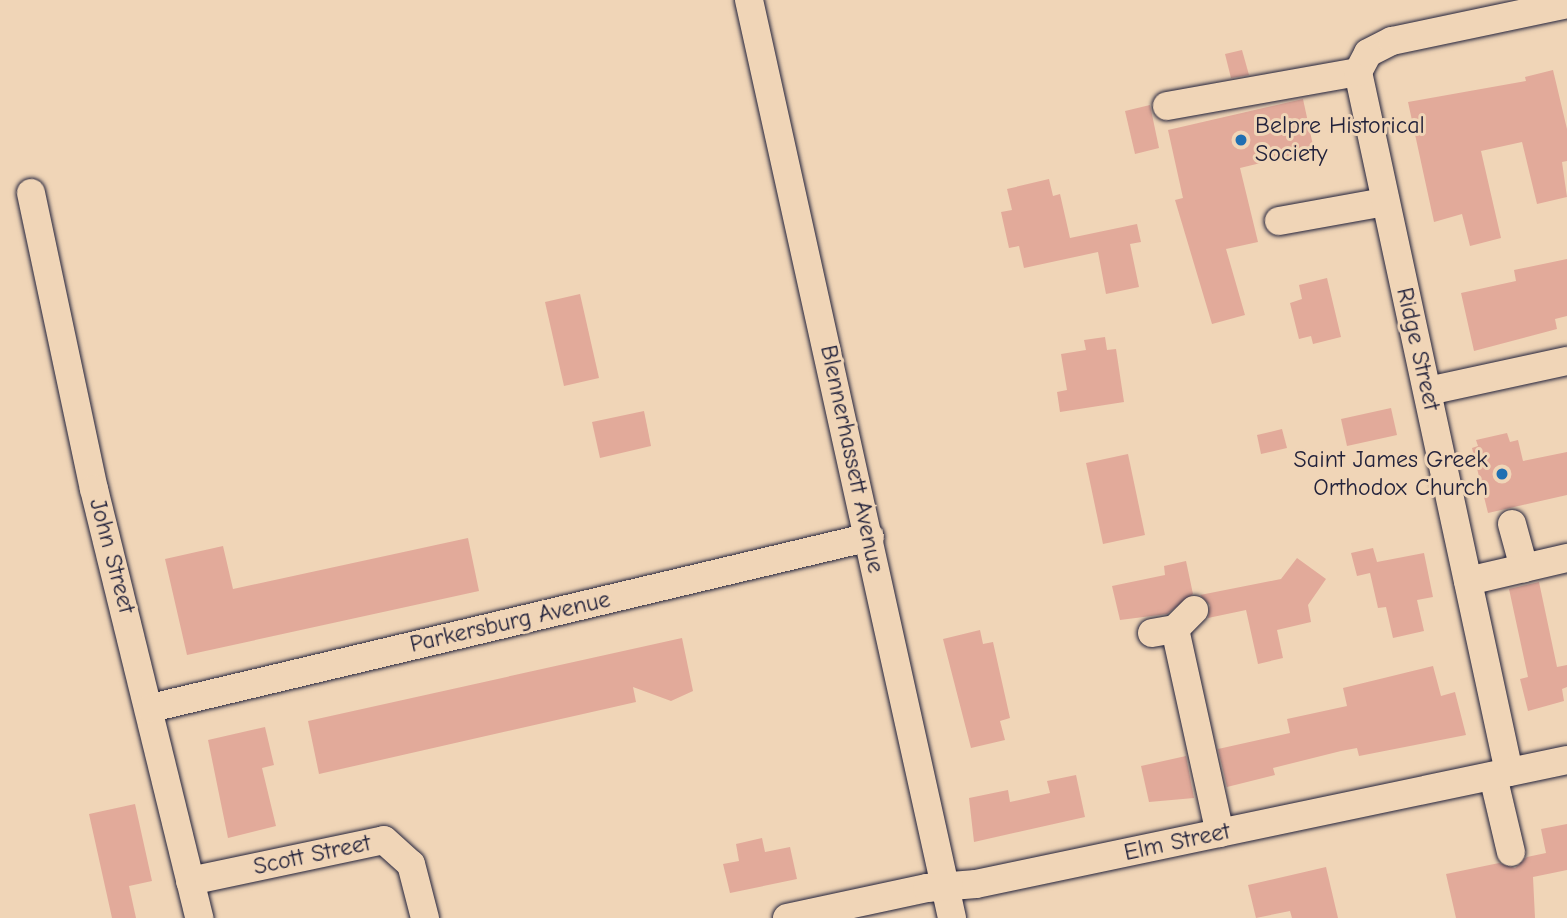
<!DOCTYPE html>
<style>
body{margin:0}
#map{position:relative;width:1567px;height:918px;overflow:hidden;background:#f0d5b7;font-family:"Comic Neue",sans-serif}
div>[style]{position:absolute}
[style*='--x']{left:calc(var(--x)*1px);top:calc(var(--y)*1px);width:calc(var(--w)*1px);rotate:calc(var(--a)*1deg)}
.building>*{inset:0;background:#e2aa9a}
.roads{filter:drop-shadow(0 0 2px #22223b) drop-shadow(0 0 2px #22223b)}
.minor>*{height:28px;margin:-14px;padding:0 14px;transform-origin:14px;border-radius:14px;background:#f0d5b7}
.dots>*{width:19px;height:19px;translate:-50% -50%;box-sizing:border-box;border:4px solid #f0d5b7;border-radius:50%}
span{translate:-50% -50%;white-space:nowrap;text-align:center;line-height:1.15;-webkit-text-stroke:6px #f0d5b7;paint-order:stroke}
.poi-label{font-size:24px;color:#22223b}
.left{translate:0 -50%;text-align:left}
.right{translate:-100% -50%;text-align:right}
.street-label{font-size:24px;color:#22223b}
</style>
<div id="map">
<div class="building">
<i style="clip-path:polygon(1242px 50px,1249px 75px,1231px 78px,1225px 54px)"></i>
<i style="clip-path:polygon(1553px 70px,1567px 129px,1567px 161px,1562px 162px,1567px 197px,1537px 204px,1522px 142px,1481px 151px,1501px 238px,1470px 246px,1462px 214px,1434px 222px,1408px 102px,1526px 81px,1525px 77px)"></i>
<i style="clip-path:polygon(1303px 99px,1314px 150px,1240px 168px,1258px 242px,1226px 249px,1245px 315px,1212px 324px,1175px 200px,1183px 198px,1168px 130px)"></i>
<i style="clip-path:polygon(1150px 105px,1159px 148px,1135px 154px,1125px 111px)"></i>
<i style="clip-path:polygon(1049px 179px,1053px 196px,1060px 194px,1070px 238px,1137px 224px,1141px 242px,1130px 244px,1139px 287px,1106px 294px,1098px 252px,1024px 268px,1019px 246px,1009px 248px,1001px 212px,1012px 210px,1007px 189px)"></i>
<i style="clip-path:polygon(1567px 259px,1567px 316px,1555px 319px,1557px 329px,1474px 351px,1461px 293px,1516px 281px,1514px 270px)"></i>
<i style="clip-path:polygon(1327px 278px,1341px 337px,1313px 344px,1311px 336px,1299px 339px,1290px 303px,1302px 299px,1299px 285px)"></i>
<i style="clip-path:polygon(580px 294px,599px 378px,564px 386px,545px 302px)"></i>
<i style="clip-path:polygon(1105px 337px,1107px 350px,1116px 349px,1124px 402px,1060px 412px,1057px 392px,1067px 390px,1061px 354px,1086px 350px,1084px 340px)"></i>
<i style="clip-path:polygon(1391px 408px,1397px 435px,1347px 446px,1341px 419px)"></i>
<i style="clip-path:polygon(644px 411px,651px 446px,600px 458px,592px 422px)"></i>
<i style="clip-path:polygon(1282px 429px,1287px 448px,1261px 454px,1257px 435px)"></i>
<i style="clip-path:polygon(1507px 433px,1510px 442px,1518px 440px,1523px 461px,1567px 452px,1567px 495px,1488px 513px,1472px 448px,1478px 446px,1476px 440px)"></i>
<i style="clip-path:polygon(1128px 454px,1145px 535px,1103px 544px,1086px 463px)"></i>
<i style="clip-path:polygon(468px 538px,479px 591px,187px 655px,165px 559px,223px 546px,233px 589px)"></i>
<i style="clip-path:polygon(1373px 548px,1377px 562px,1424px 553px,1433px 597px,1417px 600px,1424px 631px,1393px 638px,1386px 607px,1378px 608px,1370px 573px,1357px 576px,1351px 553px)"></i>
<i style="clip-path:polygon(1297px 558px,1326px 579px,1308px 605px,1311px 622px,1277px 630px,1283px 658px,1258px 664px,1246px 610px,1208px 618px,1210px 605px,1200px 595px,1281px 579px)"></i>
<i style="clip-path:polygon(1186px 561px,1193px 594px,1167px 614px,1120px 620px,1112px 586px,1165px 575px,1164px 566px)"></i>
<i style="clip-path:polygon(1539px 582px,1557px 667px,1567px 665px,1567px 687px,1562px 689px,1564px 701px,1528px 711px,1520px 679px,1528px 677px,1509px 589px)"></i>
<i style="clip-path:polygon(980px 630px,983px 644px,993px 642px,1010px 718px,1000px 721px,1005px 740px,971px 748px,943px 639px)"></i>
<i style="clip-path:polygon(682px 638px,693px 691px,671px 701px,633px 687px,636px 702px,319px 774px,308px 721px)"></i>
<i style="clip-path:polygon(1433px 666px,1441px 696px,1455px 692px,1466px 735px,1359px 756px,1357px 748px,1341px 751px,1273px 768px,1275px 775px,1227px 787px,1218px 749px,1290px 733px,1287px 719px,1347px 706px,1343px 688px)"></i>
<i style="clip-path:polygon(265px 727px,274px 765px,262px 768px,276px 826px,228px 838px,208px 740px)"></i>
<i style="clip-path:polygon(1186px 756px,1194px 798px,1149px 802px,1141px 766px)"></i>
<i style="clip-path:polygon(1076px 775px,1085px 817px,974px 842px,969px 798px,1008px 790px,1010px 802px,1050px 793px,1047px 781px)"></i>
<i style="clip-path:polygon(135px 804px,152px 881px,129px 886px,136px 918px,112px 918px,89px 814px)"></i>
<i style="clip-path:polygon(1567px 824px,1567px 870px,1533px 877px,1535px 918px,1456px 918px,1446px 874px,1499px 863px,1515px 868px,1527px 857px,1546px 853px,1541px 829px)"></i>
<i style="clip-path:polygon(762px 838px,765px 852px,790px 847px,797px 879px,730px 893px,723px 864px,739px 861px,736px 844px)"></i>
<i style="clip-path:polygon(1326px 867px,1338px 918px,1292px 918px,1290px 911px,1256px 918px,1248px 885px)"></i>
</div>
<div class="roads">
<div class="minor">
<i style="--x:749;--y:0;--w:940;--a:77.53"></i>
<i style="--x:1167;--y:106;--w:194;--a:-10.1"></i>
<i style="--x:31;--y:193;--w:303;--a:78"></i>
<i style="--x:94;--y:489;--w:442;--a:76.2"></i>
<i style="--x:1279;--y:221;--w:108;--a:-10.2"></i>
<i style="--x:1428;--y:391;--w:142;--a:-12.2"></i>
<i style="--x:1512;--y:524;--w:46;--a:74.7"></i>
<i style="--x:1468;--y:581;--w:102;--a:-13.1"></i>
<i style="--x:1175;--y:629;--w:209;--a:77.6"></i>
<i style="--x:1152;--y:633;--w:23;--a:-10"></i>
<i style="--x:1175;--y:629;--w:27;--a:-45"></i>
<i style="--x:151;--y:708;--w:739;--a:-13.38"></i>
<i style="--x:1509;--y:772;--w:716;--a:-102.17"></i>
<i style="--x:1358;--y:72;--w:21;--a:-62"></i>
<i style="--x:1368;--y:53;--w:27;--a:-27"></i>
<i style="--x:1392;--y:41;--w:179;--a:-11.9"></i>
<i style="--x:1493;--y:776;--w:78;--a:76.7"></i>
<i style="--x:190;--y:881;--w:198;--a:-11.9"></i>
<i style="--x:384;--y:840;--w:36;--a:42"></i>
<i style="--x:411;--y:864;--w:56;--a:75.5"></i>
<i style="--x:787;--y:918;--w:143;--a:-12.1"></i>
<i style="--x:927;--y:888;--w:49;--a:-4.7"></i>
<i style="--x:976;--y:884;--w:604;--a:-11.85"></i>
</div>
</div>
<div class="dots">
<i style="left:1241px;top:140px;background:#1f6fb2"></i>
<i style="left:1502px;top:474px;background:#1f6fb2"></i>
</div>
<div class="poi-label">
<span class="left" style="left:1255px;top:140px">Belpre Historical<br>Society</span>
<span class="right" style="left:1488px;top:474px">Saint James Greek<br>Orthodox Church</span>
</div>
<div class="street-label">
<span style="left:1418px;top:349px;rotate:77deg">Ridge Street</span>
<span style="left:852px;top:459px;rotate:78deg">Blennerhassett Avenue</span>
<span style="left:112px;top:556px;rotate:75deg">John Street</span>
<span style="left:510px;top:622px;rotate:-13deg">Parkersburg Avenue</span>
<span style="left:1177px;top:842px;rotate:-12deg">Elm Street</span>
<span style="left:312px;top:855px;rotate:-12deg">Scott Street</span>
</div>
</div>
